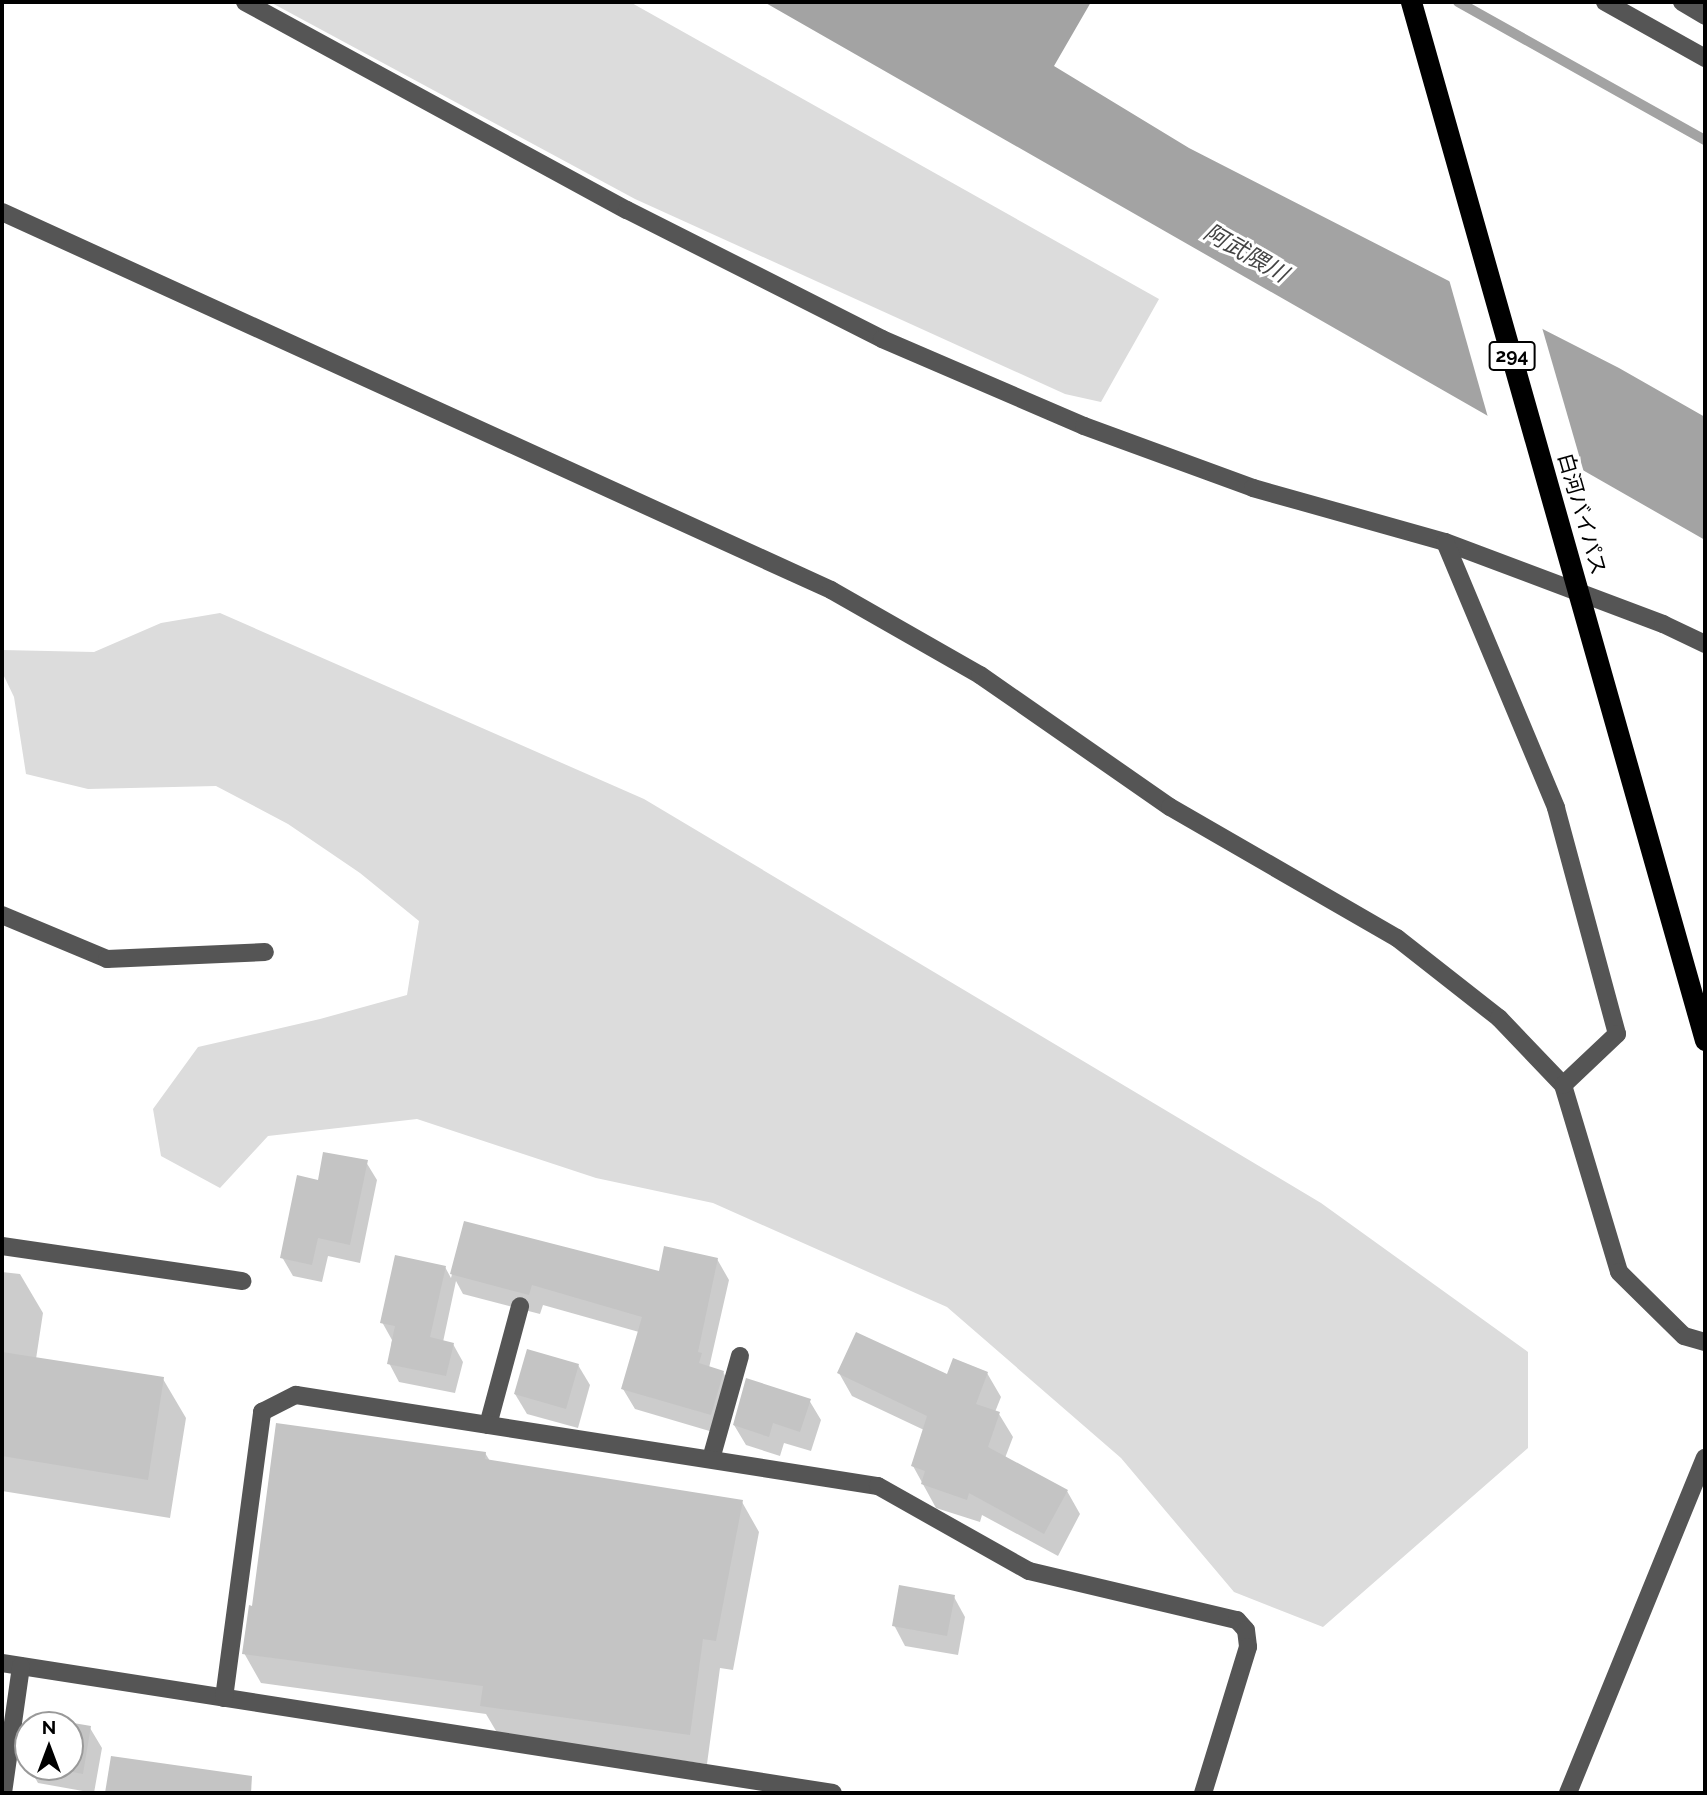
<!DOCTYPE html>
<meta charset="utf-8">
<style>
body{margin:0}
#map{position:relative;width:1707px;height:1795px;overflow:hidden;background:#fff;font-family:Raleway,"Noto Sans JP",sans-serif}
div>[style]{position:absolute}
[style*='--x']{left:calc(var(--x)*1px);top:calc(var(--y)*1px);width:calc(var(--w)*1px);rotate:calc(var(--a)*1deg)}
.green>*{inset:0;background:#dcdcdc}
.water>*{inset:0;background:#a3a3a3}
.pier>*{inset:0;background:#fff}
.shadow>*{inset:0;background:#0003}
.stream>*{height:10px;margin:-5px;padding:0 5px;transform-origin:5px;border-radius:5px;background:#a3a3a3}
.building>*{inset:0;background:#c4c4c4}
.minor>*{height:18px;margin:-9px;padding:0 9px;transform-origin:9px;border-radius:9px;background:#555}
.highway>*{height:21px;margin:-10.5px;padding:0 10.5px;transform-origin:10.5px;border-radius:10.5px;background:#000}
span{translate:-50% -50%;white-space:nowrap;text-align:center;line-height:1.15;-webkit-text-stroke:6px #fff;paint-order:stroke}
.shield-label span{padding:2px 5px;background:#fff;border:2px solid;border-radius:5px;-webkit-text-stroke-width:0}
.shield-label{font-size:19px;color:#000;font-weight:700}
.street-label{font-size:21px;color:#000}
.water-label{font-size:23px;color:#444;font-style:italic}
.frame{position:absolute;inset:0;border:4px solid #000;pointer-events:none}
.north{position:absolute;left:14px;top:1711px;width:70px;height:70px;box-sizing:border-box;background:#fff;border:2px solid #999;border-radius:50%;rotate:0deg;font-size:19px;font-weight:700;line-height:28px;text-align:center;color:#000}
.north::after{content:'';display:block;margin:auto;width:24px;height:32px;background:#000;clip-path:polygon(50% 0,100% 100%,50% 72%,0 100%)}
</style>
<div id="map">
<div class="green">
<i style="clip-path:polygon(270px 2px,630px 2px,1159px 299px,1101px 402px,1065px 394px,635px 199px)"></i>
<i style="clip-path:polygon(220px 613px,644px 799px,1321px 1203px,1528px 1352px,1528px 1448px,1323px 1627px,1234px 1592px,1121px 1458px,947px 1307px,713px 1203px,596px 1178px,417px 1119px,268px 1136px,220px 1188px,161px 1156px,153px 1109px,198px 1047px,320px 1019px,407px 995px,419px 921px,360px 873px,288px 824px,216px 786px,88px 789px,26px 774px,14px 697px,2px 672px,2px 650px,94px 652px,161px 623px)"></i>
</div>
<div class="water">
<i style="clip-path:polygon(764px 2px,1091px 2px,1054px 66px,1189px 148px,1619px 368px,1705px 417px,1705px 540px)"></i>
</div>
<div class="pier">
<i style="clip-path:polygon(1448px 276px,1541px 324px,1585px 476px,1489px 421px)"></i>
</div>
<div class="shadow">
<i style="clip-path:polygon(366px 1162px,377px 1180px,360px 1263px,328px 1256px,322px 1282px,293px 1276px,282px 1257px,319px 1182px)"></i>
<i style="clip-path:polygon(465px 1223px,660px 1273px,717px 1259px,729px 1280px,709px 1368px,723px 1372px,734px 1392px,723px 1435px,635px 1409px,623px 1389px,639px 1332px,543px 1305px,540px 1314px,463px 1294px,456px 1281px,443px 1342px,453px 1344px,463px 1362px,455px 1393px,399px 1382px,389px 1363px,392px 1340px,382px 1322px,445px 1267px,451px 1278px)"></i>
<i style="clip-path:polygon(2px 1272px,20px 1274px,43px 1313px,36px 1359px,163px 1379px,186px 1418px,170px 1518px,2px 1491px)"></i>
<i style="clip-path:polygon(578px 1365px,590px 1385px,578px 1428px,527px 1414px,515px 1394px)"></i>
<i style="clip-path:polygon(839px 1373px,948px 1377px,987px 1373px,1001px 1397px,995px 1412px,999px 1414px,1013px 1437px,1005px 1458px,1067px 1491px,1080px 1514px,1058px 1556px,982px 1515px,980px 1522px,936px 1508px,913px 1466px,924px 1430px,852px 1396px)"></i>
<i style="clip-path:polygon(809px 1400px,821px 1420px,811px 1451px,784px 1443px,780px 1456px,746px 1445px,734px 1425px)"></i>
<i style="clip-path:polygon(485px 1453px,490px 1461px,742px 1502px,759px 1532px,733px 1670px,720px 1668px,707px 1764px,499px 1736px,486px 1714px,261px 1683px,244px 1653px)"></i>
<i style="clip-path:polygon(954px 1597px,965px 1617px,958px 1655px,905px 1646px,894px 1625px)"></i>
<i style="clip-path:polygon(34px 1718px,90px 1728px,102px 1748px,94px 1793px,38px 1783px,29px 1767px,70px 1767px,70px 1725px,33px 1725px)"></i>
</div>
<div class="stream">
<i style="--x:1458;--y:2;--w:283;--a:29.2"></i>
</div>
<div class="building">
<i style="clip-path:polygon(323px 1152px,368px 1160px,350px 1245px,318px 1238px,312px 1265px,280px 1258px,297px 1175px,318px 1180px)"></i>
<i style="clip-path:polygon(464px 1221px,659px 1271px,664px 1246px,718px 1258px,698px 1352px,702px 1353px,699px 1363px,724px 1371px,711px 1415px,621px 1389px,642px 1317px,532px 1285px,529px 1295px,450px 1274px)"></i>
<i style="clip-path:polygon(395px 1255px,446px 1266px,430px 1337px,454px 1343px,446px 1376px,387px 1364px,395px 1326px,380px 1323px)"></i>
<i style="clip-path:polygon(856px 1332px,947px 1374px,953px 1358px,988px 1372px,976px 1404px,1000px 1412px,988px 1447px,1068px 1490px,1044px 1534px,969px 1493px,967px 1500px,921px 1484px,925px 1471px,911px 1466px,927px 1416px,837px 1373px)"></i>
<i style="clip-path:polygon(527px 1349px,579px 1364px,566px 1409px,514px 1394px)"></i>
<i style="clip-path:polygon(2px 1352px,164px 1377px,148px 1480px,2px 1456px)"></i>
<i style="clip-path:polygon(746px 1378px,811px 1399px,800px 1432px,773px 1423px,769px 1437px,733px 1425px)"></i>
<i style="clip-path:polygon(276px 1423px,486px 1452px,485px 1459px,743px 1500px,716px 1641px,703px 1639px,690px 1735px,480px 1706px,483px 1686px,242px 1654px,249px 1605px,252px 1606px)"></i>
<i style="clip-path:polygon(899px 1585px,955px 1595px,947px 1636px,892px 1626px)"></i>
<i style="clip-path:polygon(32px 1716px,91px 1726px,83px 1774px,46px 1767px,70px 1767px,70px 1725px,31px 1725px)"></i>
<i style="clip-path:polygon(111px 1756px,252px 1776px,251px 1793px,105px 1793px)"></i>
</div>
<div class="minor">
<i style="--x:245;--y:2;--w:435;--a:28.6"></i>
<i style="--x:627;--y:210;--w:286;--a:26.8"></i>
<i style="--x:882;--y:339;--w:220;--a:23.3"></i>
<i style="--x:1084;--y:426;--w:180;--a:20.1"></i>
<i style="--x:1253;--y:488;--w:199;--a:15.7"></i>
<i style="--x:1445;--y:542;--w:233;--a:20.6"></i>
<i style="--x:1663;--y:624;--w:47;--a:25.5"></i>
<i style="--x:1605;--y:2;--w:115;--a:29.2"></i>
<i style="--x:1682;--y:2;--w:27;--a:31"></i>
<i style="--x:2;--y:212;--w:911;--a:24.51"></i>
<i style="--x:831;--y:590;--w:172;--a:29.7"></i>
<i style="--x:980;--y:675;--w:231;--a:34.8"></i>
<i style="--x:1170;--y:807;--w:262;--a:30"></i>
<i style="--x:1397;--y:938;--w:130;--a:38.1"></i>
<i style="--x:1499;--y:1018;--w:93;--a:46.3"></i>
<i style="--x:1563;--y:1085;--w:195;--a:73.3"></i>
<i style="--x:1619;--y:1272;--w:91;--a:44.6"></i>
<i style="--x:1684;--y:1336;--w:22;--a:16"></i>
<i style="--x:1445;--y:542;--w:288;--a:67.3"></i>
<i style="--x:1556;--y:808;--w:234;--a:74.9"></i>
<i style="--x:1617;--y:1034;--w:74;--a:136.6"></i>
<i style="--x:2;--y:915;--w:114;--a:22.7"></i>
<i style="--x:107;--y:959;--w:158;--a:-2.5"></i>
<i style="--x:2;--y:1246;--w:243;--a:8.3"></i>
<i style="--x:488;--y:1425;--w:123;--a:-74.9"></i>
<i style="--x:711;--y:1459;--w:107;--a:-74.3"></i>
<i style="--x:2;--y:1663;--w:841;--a:8.89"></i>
<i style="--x:224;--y:1698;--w:289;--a:-82.4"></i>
<i style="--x:262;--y:1412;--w:38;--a:-27"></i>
<i style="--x:296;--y:1395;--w:589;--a:8.89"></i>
<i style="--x:878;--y:1486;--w:173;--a:29.4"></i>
<i style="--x:1029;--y:1571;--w:214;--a:13.3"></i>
<i style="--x:1237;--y:1620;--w:13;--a:48"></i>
<i style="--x:1246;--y:1630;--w:17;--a:83"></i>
<i style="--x:1248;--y:1647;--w:153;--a:107.1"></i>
<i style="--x:3;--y:1793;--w:128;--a:-81.9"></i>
<i style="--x:1568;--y:1793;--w:362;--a:-67.8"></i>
</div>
<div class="highway">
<i style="--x:1411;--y:2;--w:1079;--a:74.19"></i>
</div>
<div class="shield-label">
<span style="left:1512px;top:356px">294</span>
</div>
<div class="street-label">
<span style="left:1582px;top:514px;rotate:74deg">白河バイパス</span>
</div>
<div class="water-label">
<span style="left:1246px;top:253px;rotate:30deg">阿武隈川</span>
</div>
<div class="frame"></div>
<div class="north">N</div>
</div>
